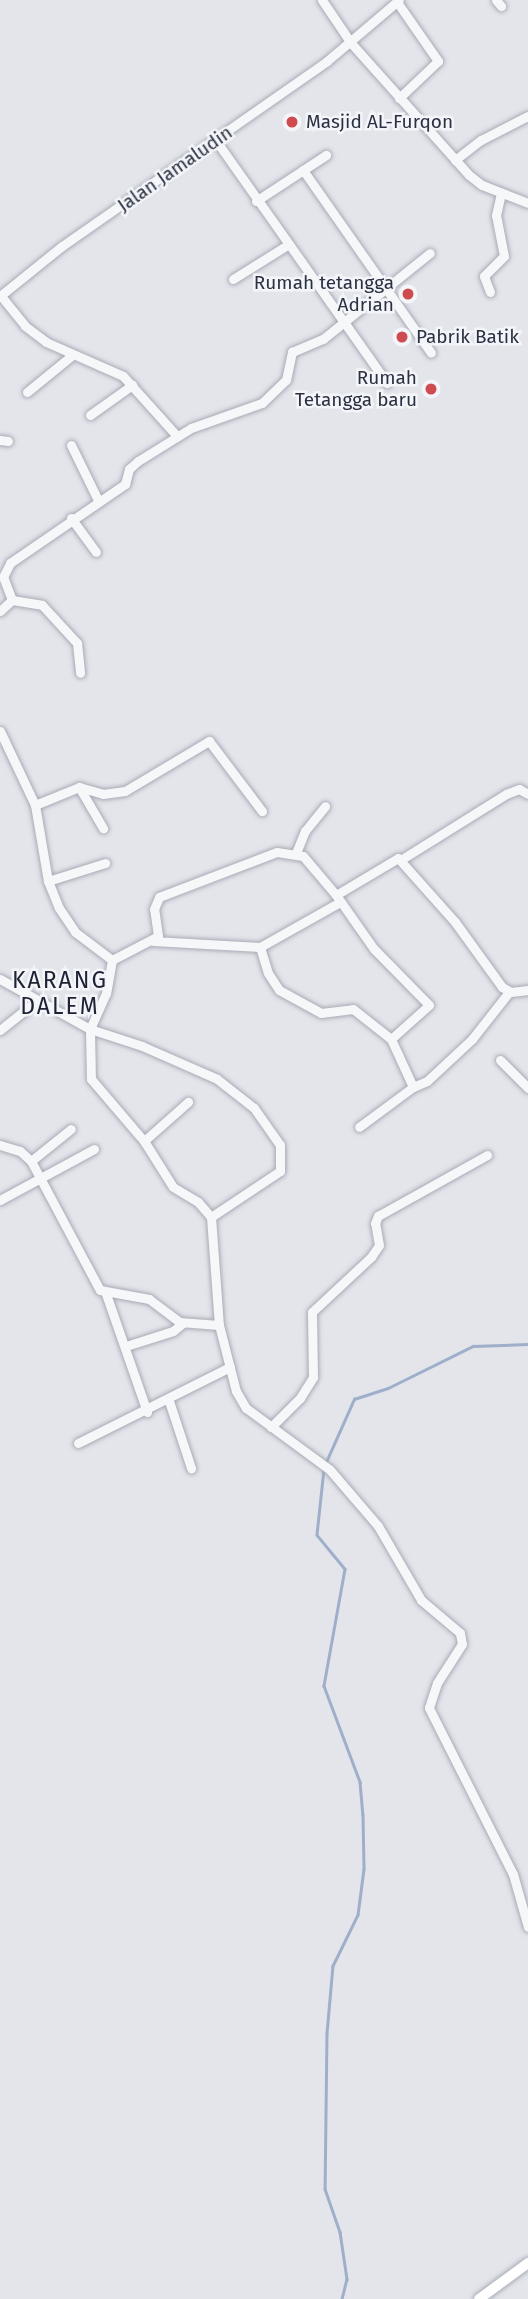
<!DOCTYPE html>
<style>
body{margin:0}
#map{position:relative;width:528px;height:2299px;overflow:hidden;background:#e3e5eb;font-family:"Fira Sans",sans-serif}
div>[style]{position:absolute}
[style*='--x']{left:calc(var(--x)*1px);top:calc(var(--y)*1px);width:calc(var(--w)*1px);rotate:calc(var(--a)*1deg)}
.stream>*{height:2.5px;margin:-1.25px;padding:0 1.25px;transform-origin:1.25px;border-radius:1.25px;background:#9fafca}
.roads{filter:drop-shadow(0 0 2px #a8abb5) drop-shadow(0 0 2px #a8abb5)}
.minor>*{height:9px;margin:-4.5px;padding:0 4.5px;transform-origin:4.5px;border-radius:4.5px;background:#f6f7f9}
.major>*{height:10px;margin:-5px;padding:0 5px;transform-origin:5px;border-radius:5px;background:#fff}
.dots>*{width:19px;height:19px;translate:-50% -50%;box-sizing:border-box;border:4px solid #f3f5f8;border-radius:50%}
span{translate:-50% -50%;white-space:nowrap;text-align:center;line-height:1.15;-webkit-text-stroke:5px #f3f5f8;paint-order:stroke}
.poi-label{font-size:19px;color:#2b3143}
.left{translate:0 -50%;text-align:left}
.right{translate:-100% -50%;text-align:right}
.street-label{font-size:19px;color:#2b3143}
.quarter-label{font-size:23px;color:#1d2234;letter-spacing:2px}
</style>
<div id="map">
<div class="stream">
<i style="--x:326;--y:1462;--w:69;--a:-66"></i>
<i style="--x:354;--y:1399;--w:36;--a:-18"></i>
<i style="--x:388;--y:1388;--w:95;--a:-26.3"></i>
<i style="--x:473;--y:1346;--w:55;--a:-2.1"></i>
<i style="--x:324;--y:1469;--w:66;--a:96.1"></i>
<i style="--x:317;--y:1535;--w:44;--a:50.5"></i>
<i style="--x:345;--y:1569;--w:119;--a:100.2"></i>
<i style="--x:324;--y:1686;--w:103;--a:69.4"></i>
<i style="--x:360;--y:1782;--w:33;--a:85"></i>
<i style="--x:363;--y:1815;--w:54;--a:88.9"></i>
<i style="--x:364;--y:1869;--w:46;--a:97.4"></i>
<i style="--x:358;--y:1915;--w:57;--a:116.1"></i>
<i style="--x:333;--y:1966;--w:67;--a:95.1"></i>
<i style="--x:327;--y:2033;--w:156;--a:90.7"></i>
<i style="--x:325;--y:2189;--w:46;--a:70.8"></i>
<i style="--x:340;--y:2232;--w:48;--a:81.5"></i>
<i style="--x:347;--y:2279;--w:21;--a:104"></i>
</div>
<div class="roads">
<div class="minor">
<i style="--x:322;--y:0;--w:52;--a:56"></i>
<i style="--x:351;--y:43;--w:177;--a:48.2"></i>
<i style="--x:469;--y:175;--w:16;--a:38"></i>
<i style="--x:482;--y:185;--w:49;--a:21.4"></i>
<i style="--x:496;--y:0;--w:8;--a:50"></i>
<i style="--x:397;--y:2;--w:72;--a:55.2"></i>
<i style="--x:438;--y:61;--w:54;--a:136.5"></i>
<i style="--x:217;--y:142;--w:295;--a:54.8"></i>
<i style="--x:455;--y:160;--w:33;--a:-38"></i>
<i style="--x:481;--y:140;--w:53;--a:-27.1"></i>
<i style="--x:303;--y:170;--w:223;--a:55"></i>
<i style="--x:256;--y:201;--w:84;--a:-33.3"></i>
<i style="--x:233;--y:279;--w:66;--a:-32"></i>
<i style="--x:490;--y:292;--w:17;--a:-111"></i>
<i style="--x:484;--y:276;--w:28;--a:-45"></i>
<i style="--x:504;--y:256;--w:42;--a:-101"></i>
<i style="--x:496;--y:215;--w:23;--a:-77"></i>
<i style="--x:0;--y:296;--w:80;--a:-38.9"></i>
<i style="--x:62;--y:246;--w:323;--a:-34.9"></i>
<i style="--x:327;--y:61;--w:94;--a:-40.3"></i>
<i style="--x:1;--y:296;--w:38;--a:51"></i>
<i style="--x:25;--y:326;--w:26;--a:37"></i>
<i style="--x:46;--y:342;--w:84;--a:23.8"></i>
<i style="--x:123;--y:376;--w:81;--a:48"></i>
<i style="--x:27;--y:392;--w:57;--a:-39.3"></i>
<i style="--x:90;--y:415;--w:52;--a:-35.5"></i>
<i style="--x:0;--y:440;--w:8;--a:7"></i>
<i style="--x:71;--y:445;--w:61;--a:63.9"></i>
<i style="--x:71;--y:518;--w:42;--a:53.7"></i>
<i style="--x:12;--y:600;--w:25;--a:-111"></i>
<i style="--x:3;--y:577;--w:16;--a:-63"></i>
<i style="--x:10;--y:563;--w:140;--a:-34.5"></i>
<i style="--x:125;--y:484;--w:16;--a:-75"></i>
<i style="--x:129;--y:469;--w:12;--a:-42"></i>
<i style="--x:138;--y:461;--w:62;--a:-31.9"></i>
<i style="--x:191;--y:428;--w:75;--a:-19.4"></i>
<i style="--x:262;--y:403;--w:33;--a:-44"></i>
<i style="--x:286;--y:380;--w:29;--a:-78"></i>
<i style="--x:292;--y:352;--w:34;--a:-23"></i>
<i style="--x:323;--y:339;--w:137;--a:-38.8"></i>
<i style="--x:0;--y:611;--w:16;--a:-43"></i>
<i style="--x:12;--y:600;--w:30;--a:9"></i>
<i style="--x:42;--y:605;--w:52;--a:47.4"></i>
<i style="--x:77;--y:643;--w:30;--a:84"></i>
<i style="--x:0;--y:731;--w:82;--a:64.7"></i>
<i style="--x:35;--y:805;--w:77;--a:80.3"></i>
<i style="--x:48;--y:881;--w:29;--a:68"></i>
<i style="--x:59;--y:908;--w:29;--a:56"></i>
<i style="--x:75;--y:932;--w:46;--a:37.1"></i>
<i style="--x:112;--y:960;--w:34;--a:100"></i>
<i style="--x:106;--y:993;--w:39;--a:114"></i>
<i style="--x:90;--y:1029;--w:50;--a:88.9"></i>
<i style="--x:91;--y:1079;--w:82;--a:49.5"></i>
<i style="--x:144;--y:1141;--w:54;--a:57.8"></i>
<i style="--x:173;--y:1187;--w:29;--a:31"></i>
<i style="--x:198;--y:1202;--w:20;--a:49"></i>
<i style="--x:211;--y:1217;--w:108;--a:85.8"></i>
<i style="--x:79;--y:787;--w:48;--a:59.7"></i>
<i style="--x:35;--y:805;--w:48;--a:-22.2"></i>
<i style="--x:79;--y:787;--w:25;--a:16"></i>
<i style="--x:103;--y:794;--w:22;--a:-8"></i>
<i style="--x:125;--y:791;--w:98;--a:-30.8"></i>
<i style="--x:209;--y:741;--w:88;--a:52.9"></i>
<i style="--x:296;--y:853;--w:24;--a:-68"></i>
<i style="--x:305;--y:831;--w:32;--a:-51"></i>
<i style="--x:402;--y:859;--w:123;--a:-32"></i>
<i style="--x:506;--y:794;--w:14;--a:-21"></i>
<i style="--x:519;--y:789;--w:10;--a:29"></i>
<i style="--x:48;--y:881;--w:60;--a:-17.5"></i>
<i style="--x:336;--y:895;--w:66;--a:54.9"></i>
<i style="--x:374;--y:949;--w:78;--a:45.5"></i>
<i style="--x:429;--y:1005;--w:51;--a:138.2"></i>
<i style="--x:391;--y:1039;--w:53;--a:65.4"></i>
<i style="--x:413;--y:1087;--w:67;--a:143.5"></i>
<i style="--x:340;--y:902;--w:92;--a:150.6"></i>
<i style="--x:260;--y:947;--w:27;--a:73"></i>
<i style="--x:268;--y:973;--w:20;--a:57"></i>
<i style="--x:279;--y:990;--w:48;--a:28.7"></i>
<i style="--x:321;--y:1013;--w:32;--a:-7"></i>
<i style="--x:353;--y:1009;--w:48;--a:38.3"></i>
<i style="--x:153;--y:941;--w:107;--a:3.2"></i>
<i style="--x:112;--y:960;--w:52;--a:-27.6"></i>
<i style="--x:158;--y:936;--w:27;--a:-98"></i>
<i style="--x:154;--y:909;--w:13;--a:-67"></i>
<i style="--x:159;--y:897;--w:126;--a:-20.9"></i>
<i style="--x:277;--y:852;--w:26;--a:9"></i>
<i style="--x:303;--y:856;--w:51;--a:49.8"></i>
<i style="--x:336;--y:895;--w:72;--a:-30.8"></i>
<i style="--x:398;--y:858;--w:86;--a:48.3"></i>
<i style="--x:455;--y:922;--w:80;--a:54.1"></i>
<i style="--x:502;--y:987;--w:10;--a:29"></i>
<i style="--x:511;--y:992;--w:17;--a:-7"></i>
<i style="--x:0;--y:979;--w:103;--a:29.1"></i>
<i style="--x:90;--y:1029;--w:55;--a:18.1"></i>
<i style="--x:142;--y:1046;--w:82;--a:23.7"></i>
<i style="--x:217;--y:1079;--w:47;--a:38.1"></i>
<i style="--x:254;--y:1108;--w:45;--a:54.9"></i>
<i style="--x:280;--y:1145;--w:26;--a:90"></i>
<i style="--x:280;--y:1171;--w:83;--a:146.3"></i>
<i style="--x:0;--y:1030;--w:45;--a:-38.7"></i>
<i style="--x:500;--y:1060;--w:40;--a:45"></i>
<i style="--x:413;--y:1087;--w:15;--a:-23"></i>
<i style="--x:427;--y:1081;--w:62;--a:-43"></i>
<i style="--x:472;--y:1039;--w:60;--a:-51.8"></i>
<i style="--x:144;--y:1141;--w:59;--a:-41.6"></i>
<i style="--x:0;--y:1145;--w:21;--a:17"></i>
<i style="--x:20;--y:1151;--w:15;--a:42"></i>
<i style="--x:31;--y:1161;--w:146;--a:61.9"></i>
<i style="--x:100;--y:1290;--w:50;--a:10.4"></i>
<i style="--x:149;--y:1299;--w:38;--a:37"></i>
<i style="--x:179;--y:1322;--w:40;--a:4.3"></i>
<i style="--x:219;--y:1325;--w:68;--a:75.6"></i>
<i style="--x:236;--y:1391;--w:20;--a:60"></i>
<i style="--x:246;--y:1408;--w:104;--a:36.4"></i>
<i style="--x:330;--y:1470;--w:74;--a:49.4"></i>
<i style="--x:378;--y:1526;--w:86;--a:59.8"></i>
<i style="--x:421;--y:1600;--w:51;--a:40.2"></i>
<i style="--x:460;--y:1633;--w:11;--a:80"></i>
<i style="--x:462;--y:1644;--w:46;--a:122.7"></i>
<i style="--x:437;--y:1683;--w:26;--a:108"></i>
<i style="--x:429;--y:1708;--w:186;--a:63.2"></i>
<i style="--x:513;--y:1874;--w:55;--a:74.2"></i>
<i style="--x:31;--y:1161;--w:51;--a:-38.7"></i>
<i style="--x:0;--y:1200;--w:107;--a:-28.5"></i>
<i style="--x:106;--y:1294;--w:125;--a:70.8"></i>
<i style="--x:126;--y:1346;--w:49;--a:-17.7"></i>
<i style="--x:173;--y:1331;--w:13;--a:-39"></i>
<i style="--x:169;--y:1401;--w:71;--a:71.8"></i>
<i style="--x:271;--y:1427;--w:41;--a:-45"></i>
<i style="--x:300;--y:1398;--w:25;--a:-58"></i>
<i style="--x:313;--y:1377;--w:65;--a:-90.9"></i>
<i style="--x:312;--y:1312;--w:81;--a:-43"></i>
<i style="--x:371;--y:1257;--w:14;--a:-56"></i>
<i style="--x:379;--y:1245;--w:22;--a:-100"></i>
<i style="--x:375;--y:1223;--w:8;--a:-67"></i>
<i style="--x:378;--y:1216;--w:125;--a:-29.2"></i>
<i style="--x:78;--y:1443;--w:170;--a:-26.6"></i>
</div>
<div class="major">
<i style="--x:479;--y:2299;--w:61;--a:-36.3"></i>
</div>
</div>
<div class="dots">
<i style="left:292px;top:122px;background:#ce4b4f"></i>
<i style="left:408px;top:294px;background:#ce4b4f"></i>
<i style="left:402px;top:337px;background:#ce4b4f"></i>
<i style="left:431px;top:389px;background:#ce4b4f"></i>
</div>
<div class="poi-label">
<span class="left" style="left:306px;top:122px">Masjid AL-Furqon</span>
<span class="right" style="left:394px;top:294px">Rumah tetangga<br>Adrian</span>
<span class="left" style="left:416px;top:337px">Pabrik Batik</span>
<span class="right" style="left:417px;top:389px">Rumah<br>Tetangga baru</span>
</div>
<div class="street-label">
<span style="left:175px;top:169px;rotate:-35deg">Jalan Jamaludin</span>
</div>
<div class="quarter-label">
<span style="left:60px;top:993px">KARANG<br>DALEM</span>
</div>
</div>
